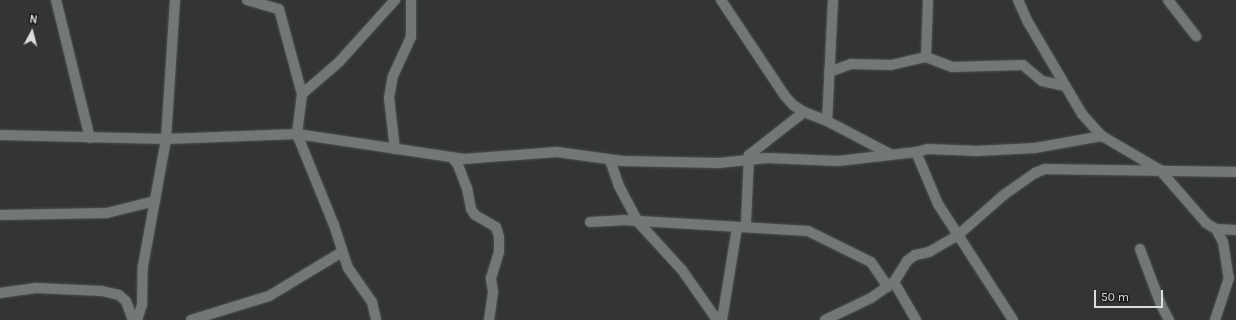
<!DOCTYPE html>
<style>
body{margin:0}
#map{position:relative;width:1236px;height:320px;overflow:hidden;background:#323534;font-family:Karla,sans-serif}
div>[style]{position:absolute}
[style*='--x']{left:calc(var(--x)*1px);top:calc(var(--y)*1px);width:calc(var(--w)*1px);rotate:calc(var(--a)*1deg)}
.roads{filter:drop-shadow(0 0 1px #505351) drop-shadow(0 0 1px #505351)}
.minor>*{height:10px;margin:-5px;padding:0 5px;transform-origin:5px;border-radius:5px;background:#737775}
span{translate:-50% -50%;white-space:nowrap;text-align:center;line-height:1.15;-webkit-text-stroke:3.5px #1b1c1c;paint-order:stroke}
.north{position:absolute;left:12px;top:12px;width:40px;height:40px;-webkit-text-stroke:3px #1b1c1c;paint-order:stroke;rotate:7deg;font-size:11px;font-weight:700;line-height:16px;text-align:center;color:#dcdedd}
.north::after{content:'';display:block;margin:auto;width:14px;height:18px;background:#dcdedd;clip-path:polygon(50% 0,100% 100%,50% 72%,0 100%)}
.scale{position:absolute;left:1094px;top:290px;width:69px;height:18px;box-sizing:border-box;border:2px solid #dcdedd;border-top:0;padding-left:5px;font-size:12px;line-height:14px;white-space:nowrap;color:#dcdedd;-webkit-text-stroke:3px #1b1c1c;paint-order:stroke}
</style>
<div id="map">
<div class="roads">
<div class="minor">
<i style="--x:56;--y:0;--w:142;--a:76.2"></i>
<i style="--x:247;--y:0;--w:33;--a:16"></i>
<i style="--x:279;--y:9;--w:88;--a:74.9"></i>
<i style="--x:302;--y:94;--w:40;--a:97.1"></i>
<i style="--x:297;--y:134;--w:98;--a:67.9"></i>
<i style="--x:334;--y:225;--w:45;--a:72"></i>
<i style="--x:348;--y:268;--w:42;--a:54.8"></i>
<i style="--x:372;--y:302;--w:18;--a:77"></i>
<i style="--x:721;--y:0;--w:115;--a:56.3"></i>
<i style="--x:785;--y:96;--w:12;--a:48"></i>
<i style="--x:793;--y:105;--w:13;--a:32"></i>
<i style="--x:804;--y:112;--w:70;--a:142"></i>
<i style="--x:749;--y:155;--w:70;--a:92.5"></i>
<i style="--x:833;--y:0;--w:121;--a:92.8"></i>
<i style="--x:827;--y:121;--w:71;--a:27.6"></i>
<i style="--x:1018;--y:0;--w:24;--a:66"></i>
<i style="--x:1028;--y:22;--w:107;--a:59.6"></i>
<i style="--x:1082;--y:114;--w:30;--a:48"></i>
<i style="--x:1102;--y:136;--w:67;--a:30.4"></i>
<i style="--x:1160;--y:170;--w:70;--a:49"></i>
<i style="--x:1206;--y:223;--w:12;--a:31"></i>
<i style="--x:1216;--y:229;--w:15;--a:62"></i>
<i style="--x:1223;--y:242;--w:36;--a:81"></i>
<i style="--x:1229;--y:278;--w:44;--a:108.4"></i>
<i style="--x:1168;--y:0;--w:46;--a:52.1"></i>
<i style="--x:926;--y:57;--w:28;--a:21"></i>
<i style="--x:952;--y:67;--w:71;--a:-1.6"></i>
<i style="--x:1023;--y:65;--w:25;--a:40"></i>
<i style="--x:1042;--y:81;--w:24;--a:12"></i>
<i style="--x:829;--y:72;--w:23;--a:-20"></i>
<i style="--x:851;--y:64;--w:40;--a:1.4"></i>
<i style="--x:891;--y:65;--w:36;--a:-13"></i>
<i style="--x:926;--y:57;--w:57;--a:-88"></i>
<i style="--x:302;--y:94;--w:49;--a:-40.9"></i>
<i style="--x:339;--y:62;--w:84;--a:-47.9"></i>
<i style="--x:804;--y:112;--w:25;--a:21"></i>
<i style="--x:0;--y:135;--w:166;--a:1.4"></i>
<i style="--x:166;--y:139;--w:131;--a:-2.2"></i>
<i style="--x:297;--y:134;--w:169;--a:8.5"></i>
<i style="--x:464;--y:159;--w:93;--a:-4.3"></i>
<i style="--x:557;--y:152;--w:66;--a:7.9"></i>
<i style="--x:622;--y:161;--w:97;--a:1.2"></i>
<i style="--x:719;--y:163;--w:48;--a:-5.9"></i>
<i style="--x:767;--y:158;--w:71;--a:2.4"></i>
<i style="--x:838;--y:161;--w:79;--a:-6.6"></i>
<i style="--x:916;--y:152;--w:56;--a:67.1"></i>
<i style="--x:938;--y:204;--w:138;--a:57.1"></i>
<i style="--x:395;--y:149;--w:51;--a:-96.7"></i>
<i style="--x:389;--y:98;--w:22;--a:-80"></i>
<i style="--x:393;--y:76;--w:43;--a:-65.2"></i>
<i style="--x:411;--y:37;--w:37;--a:-90"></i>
<i style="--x:916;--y:152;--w:12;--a:-14"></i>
<i style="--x:928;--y:149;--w:49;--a:2.3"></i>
<i style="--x:977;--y:151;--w:58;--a:-3"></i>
<i style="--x:1035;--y:148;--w:68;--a:-10.2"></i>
<i style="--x:452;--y:157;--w:10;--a:53"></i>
<i style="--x:458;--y:165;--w:25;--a:69"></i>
<i style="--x:467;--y:188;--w:21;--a:79"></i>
<i style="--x:471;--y:209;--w:7;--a:56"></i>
<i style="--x:475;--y:215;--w:24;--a:30"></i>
<i style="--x:496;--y:227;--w:10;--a:73"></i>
<i style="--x:499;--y:237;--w:15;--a:90"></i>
<i style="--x:499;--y:252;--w:28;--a:107"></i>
<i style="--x:491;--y:279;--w:13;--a:81"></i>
<i style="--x:493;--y:292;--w:28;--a:98"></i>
<i style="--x:610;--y:160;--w:28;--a:71"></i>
<i style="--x:619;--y:186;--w:41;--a:62.2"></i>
<i style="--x:638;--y:222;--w:65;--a:47.5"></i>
<i style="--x:682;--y:270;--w:61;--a:55"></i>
<i style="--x:0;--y:215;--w:107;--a:-1.1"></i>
<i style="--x:107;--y:213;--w:49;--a:-14"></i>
<i style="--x:590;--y:222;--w:33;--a:-3"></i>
<i style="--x:623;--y:220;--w:185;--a:3.4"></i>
<i style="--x:808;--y:231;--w:70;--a:26.2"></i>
<i style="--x:871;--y:262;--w:30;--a:56"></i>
<i style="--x:1216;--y:229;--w:20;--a:3"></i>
<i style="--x:1140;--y:249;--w:60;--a:69.4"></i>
<i style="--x:1161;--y:305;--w:17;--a:62"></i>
<i style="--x:894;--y:282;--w:44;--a:59.9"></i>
<i style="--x:0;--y:293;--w:36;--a:-8"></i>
<i style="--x:36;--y:288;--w:66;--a:2.6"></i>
<i style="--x:102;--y:291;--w:17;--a:13"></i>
<i style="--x:119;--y:295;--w:9;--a:41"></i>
<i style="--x:126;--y:301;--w:20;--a:70"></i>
<i style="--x:137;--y:320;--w:16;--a:-72"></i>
<i style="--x:142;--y:305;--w:39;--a:-89"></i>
<i style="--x:143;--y:266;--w:129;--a:-79.7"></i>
<i style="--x:166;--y:139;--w:139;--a:-86.3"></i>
<i style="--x:191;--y:320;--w:82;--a:-17.1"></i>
<i style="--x:269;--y:296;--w:85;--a:-31.1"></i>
<i style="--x:722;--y:320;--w:94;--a:-80.8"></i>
<i style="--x:825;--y:320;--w:51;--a:-25.6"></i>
<i style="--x:871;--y:298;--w:28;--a:-35"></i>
<i style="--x:894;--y:282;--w:25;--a:-58"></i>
<i style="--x:907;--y:261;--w:10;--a:-37"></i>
<i style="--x:915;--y:255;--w:14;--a:-12"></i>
<i style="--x:929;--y:252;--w:32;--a:-30"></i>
<i style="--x:957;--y:236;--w:64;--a:-41.2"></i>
<i style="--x:1005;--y:194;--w:37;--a:-35"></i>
<i style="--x:1035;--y:173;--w:11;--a:-22"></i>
<i style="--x:1045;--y:169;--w:191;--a:0.9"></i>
</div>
</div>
<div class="north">N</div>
<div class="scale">50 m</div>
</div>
